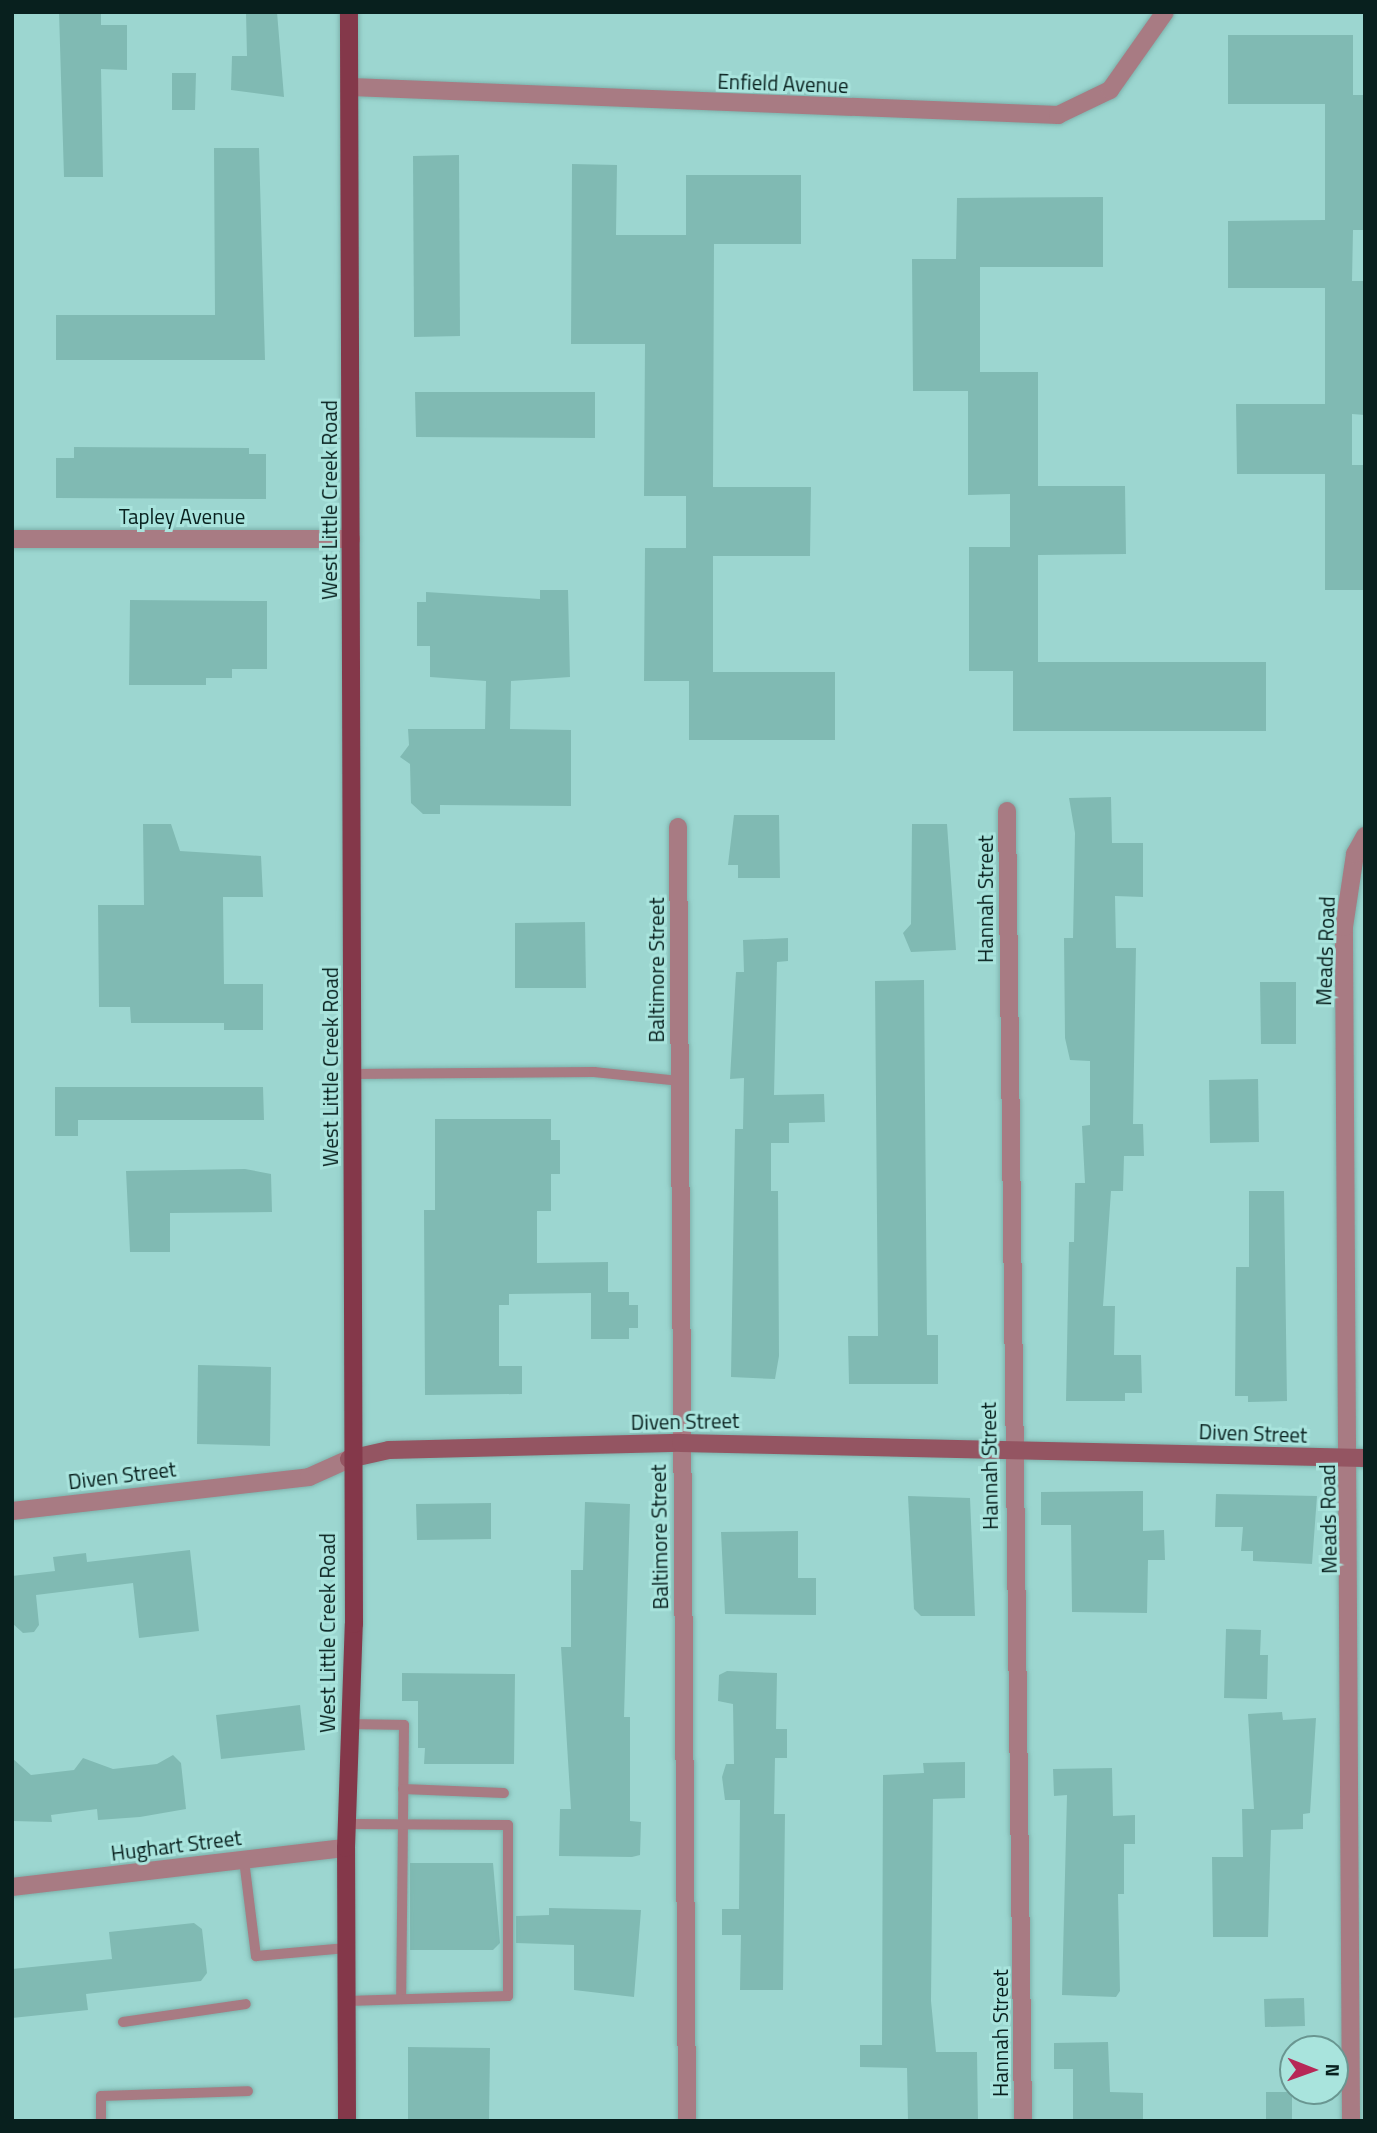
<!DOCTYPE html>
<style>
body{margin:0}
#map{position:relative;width:1377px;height:2133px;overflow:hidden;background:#9cd6d0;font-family:"Titillium Web",sans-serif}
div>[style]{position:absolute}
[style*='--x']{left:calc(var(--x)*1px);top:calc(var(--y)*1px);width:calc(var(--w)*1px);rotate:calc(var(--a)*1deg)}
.building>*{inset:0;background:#80bab3}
.roads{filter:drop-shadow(0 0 2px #7eb2ac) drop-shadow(0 0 2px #7eb2ac)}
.service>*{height:10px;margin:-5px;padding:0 5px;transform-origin:5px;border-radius:5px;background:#a87b83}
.minor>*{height:18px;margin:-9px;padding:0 9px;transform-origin:9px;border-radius:9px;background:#a87b83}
.tertiary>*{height:18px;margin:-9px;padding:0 9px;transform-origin:9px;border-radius:9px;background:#a87b83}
.secondary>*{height:18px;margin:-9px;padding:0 9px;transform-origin:9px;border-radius:9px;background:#945562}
.primary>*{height:18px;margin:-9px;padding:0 9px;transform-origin:9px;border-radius:9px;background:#84384a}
span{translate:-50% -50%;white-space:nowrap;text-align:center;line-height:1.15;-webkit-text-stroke:6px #a9e4dd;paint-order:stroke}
.street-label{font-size:21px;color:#08201e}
.frame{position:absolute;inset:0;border:14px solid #08201e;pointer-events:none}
.north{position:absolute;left:1279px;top:2035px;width:70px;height:70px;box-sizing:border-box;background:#a9e4dd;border:2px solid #699691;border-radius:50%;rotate:91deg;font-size:19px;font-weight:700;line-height:28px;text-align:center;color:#08201e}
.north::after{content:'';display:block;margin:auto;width:24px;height:32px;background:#b72857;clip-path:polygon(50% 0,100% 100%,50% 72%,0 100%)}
</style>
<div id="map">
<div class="building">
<i style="clip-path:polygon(59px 12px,101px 12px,101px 25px,127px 25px,127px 70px,101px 69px,103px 177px,64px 177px)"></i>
<i style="clip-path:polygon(246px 12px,277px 12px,284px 97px,231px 90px,232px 56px,247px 56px)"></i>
<i style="clip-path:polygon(1228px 35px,1353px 35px,1353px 95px,1365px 95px,1365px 230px,1353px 230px,1352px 281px,1365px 281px,1365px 415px,1352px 414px,1352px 465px,1365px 465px,1365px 590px,1325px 590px,1325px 474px,1237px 474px,1236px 404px,1325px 404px,1325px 288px,1228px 288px,1228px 221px,1325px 220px,1325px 104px,1228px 104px)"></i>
<i style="clip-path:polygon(172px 73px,196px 73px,195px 110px,172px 110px)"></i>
<i style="clip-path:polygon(214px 148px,259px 148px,265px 360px,56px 360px,56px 315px,215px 315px)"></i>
<i style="clip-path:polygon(459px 155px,460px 336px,414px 337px,413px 156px)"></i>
<i style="clip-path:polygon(572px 164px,617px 165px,616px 235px,686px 235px,686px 175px,801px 175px,801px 244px,714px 244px,713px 487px,811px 487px,810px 556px,713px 556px,713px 672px,835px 672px,835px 740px,689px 740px,689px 681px,644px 681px,645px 548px,686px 548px,686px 496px,644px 496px,645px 344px,571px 344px)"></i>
<i style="clip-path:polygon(1103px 197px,1103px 267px,980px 267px,980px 372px,1038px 372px,1038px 486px,1125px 486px,1126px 554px,1038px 555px,1038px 662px,1266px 662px,1266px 731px,1013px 731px,1013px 671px,969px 671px,969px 547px,1010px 547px,1010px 494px,968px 495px,968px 391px,913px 391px,912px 259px,956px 259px,957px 198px)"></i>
<i style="clip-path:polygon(415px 392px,595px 392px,595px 438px,416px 437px)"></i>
<i style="clip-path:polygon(74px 447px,249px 448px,249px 454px,266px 454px,266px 499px,56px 498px,56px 458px,74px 458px)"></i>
<i style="clip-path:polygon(540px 590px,568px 590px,570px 677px,511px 681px,510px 729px,571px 730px,571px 806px,440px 805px,440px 814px,423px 814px,411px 803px,410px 764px,400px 757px,409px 745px,408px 729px,485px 729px,486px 681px,430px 677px,430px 646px,417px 646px,417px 602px,426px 602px,426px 592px,540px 599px)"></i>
<i style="clip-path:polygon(130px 600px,267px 601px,267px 669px,232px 669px,232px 678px,206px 678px,206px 685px,129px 685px)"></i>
<i style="clip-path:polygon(1111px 797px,1112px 843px,1143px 843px,1143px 897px,1115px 896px,1116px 948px,1136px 948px,1133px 1124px,1143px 1124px,1144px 1156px,1124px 1156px,1123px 1191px,1111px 1191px,1103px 1306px,1115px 1306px,1114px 1355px,1141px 1355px,1142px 1393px,1125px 1393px,1125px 1401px,1066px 1401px,1069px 1242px,1074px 1242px,1075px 1183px,1085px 1183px,1082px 1126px,1090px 1125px,1090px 1061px,1070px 1060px,1065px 1038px,1064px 938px,1073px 938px,1075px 833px,1069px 798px)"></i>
<i style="clip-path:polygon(734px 815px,779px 815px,780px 878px,738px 878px,738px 865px,728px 865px)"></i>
<i style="clip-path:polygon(143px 824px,171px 824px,180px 851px,261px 856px,263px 897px,223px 897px,224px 984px,263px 984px,263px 1030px,224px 1030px,224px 1023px,131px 1023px,130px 1007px,99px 1007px,98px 905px,144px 905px)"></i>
<i style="clip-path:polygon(912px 824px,947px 824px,956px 950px,911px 952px,903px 933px,911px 924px)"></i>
<i style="clip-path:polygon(585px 922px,586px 988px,515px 988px,515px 923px)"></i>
<i style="clip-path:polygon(788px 938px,788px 961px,777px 962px,774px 1095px,824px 1094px,825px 1122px,789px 1123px,789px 1143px,771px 1143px,771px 1191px,778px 1191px,779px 1356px,775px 1379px,731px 1377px,735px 1129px,743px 1129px,744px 1078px,730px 1079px,736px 972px,744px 972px,743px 940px)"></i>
<i style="clip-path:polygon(924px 980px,927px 1335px,938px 1335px,938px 1384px,849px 1384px,848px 1336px,878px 1336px,875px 981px)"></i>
<i style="clip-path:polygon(1260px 982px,1296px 982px,1296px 1044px,1261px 1044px)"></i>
<i style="clip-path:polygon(1258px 1079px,1259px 1142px,1210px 1143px,1209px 1080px)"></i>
<i style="clip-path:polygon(55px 1087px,263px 1087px,264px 1120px,78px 1120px,78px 1136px,55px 1136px)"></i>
<i style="clip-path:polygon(435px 1119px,551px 1119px,551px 1140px,560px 1140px,560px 1174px,551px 1174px,551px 1211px,537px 1211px,537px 1263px,608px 1262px,608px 1292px,629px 1292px,629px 1305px,638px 1305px,638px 1328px,629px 1328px,629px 1339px,591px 1339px,591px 1293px,509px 1294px,509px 1305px,499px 1305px,499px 1366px,522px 1366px,522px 1394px,425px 1395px,424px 1210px,435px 1210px)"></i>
<i style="clip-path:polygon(245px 1169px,271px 1174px,272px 1212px,170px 1213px,170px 1252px,130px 1252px,126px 1171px)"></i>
<i style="clip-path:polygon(1249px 1191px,1284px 1191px,1287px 1401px,1248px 1402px,1248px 1396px,1235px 1396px,1236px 1267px,1249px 1267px)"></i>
<i style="clip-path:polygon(198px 1365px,271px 1367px,270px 1446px,197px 1444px)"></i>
<i style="clip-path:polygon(1143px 1491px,1143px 1531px,1164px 1530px,1165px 1560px,1148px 1560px,1147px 1613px,1072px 1612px,1071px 1525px,1041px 1525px,1041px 1492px)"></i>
<i style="clip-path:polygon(1216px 1494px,1317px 1496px,1312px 1564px,1253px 1561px,1253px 1551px,1241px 1551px,1243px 1527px,1215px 1527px)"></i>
<i style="clip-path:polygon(908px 1496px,970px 1498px,975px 1616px,921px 1616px,914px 1609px)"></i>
<i style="clip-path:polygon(585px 1502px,630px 1504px,624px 1717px,630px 1717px,630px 1821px,641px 1822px,640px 1855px,632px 1857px,559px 1856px,560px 1809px,571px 1809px,561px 1647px,571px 1647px,571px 1570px,583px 1570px)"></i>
<i style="clip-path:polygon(491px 1503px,491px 1539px,417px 1540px,416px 1504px)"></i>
<i style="clip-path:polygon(798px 1531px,798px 1578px,816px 1578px,816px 1615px,725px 1614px,721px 1532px)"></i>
<i style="clip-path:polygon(190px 1550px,199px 1631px,139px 1638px,133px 1583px,36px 1595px,39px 1625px,34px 1632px,23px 1633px,12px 1623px,12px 1576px,55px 1571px,53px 1557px,86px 1553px,87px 1562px)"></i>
<i style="clip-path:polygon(1226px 1629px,1261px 1630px,1260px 1655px,1268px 1655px,1267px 1699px,1224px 1698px)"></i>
<i style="clip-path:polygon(727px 1671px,777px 1673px,776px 1729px,787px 1729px,787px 1758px,775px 1758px,774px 1814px,785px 1814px,783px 1990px,740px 1990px,741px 1935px,722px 1935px,722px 1909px,739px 1909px,740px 1800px,725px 1800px,722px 1777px,726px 1764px,734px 1764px,733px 1704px,718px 1701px,719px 1675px)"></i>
<i style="clip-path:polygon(402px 1673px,515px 1674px,514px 1764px,424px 1764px,425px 1748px,418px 1748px,418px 1701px,402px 1701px)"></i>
<i style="clip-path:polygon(300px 1705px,305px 1750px,221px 1759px,216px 1715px)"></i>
<i style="clip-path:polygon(1282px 1712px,1283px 1720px,1316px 1718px,1310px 1813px,1303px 1814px,1303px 1829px,1271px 1830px,1268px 1937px,1213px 1937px,1212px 1857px,1243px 1857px,1242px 1809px,1254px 1809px,1248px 1714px)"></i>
<i style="clip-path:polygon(173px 1755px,181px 1763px,186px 1809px,140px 1817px,98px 1820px,97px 1809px,51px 1815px,52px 1822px,12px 1821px,12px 1758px,31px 1775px,74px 1770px,83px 1758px,113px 1769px,157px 1764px)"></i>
<i style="clip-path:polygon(965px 1762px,965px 1798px,933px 1799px,931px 2001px,936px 2052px,977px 2052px,978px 2121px,908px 2121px,907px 2068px,860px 2067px,860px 2045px,882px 2045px,883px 1775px,924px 1773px,923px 1763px)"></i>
<i style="clip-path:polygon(1112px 1768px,1113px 1816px,1135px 1815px,1135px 1844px,1124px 1844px,1124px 1894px,1118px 1894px,1120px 1991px,1116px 1997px,1062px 1995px,1067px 1795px,1054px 1796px,1053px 1769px)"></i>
<i style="clip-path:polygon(410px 1863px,493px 1863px,500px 1943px,493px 1950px,410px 1950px)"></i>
<i style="clip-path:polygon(549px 1908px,641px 1910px,634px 1997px,574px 1990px,574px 1945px,516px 1943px,516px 1916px,549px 1915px)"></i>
<i style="clip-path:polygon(194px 1923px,202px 1929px,207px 1973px,201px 1981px,86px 1994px,88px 2010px,12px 2018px,12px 1969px,112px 1959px,109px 1932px)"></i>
<i style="clip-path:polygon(1304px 1998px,1305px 2026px,1265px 2027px,1264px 1999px)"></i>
<i style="clip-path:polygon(1108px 2042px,1110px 2092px,1143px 2093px,1143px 2120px,1073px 2120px,1073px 2069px,1054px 2069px,1054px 2043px)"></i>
<i style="clip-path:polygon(408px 2047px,490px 2048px,489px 2121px,408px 2121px)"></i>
<i style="clip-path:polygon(1266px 2092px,1292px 2092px,1292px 2119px,1266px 2119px)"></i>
</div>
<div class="roads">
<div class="service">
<i style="--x:353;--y:1074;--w:241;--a:-0.5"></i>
<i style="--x:594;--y:1072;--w:85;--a:6"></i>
<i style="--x:351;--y:1724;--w:53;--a:1.1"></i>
<i style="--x:404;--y:1725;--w:274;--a:90.6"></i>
<i style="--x:403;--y:1789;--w:101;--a:2.3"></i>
<i style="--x:347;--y:1824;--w:161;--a:0.4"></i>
<i style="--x:508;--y:1825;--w:171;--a:90"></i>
<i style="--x:508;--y:1996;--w:161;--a:178.2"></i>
<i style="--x:244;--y:1860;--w:97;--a:82.9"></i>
<i style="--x:256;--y:1956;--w:91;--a:-5"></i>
<i style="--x:123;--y:2022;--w:124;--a:-8.3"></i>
<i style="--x:101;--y:2121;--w:25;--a:-90"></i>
<i style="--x:101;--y:2096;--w:147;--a:-1.9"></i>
</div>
<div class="minor">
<i style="--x:351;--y:87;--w:708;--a:2.27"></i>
<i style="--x:1058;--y:115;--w:58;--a:-25.7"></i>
<i style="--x:1110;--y:90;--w:95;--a:-54.8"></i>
<i style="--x:12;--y:539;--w:339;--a:0"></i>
<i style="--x:1007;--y:811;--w:1310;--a:89.3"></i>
<i style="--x:678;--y:827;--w:1294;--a:89.6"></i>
<i style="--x:12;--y:1887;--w:336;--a:-6.7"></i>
<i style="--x:1351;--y:2121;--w:1194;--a:-90.34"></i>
<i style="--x:1344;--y:927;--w:74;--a:-81.4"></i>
<i style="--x:1355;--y:854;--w:21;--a:-61"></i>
</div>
<div class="tertiary">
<i style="--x:12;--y:1511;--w:299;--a:-6.5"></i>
<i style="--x:309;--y:1477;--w:44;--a:-24.2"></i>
</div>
<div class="secondary">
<i style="--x:349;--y:1459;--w:41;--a:-12.7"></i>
<i style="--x:389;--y:1450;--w:292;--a:-1.4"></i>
<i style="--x:681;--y:1443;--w:684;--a:1.26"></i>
</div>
<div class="primary">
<i style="--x:347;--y:2121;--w:273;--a:-90.2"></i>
<i style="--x:346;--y:1848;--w:224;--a:-88"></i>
<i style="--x:354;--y:1624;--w:1612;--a:-90.18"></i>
</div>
</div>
<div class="street-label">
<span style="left:783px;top:83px;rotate:2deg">Enfield Avenue</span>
<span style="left:329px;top:500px;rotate:-90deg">West Little Creek Road</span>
<span style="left:182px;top:516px">Tapley Avenue</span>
<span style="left:985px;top:899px;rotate:-90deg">Hannah Street</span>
<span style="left:1325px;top:951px;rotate:-88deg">Meads Road</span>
<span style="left:656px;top:970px;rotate:-90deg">Baltimore Street</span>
<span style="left:330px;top:1067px;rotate:-90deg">West Little Creek Road</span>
<span style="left:685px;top:1421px;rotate:-1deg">Diven Street</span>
<span style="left:1253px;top:1433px;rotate:2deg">Diven Street</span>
<span style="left:989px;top:1466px;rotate:-91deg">Hannah Street</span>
<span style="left:122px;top:1475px;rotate:-7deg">Diven Street</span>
<span style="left:1328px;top:1519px;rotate:-91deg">Meads Road</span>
<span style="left:659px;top:1537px;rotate:-91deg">Baltimore Street</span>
<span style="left:327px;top:1633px;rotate:-90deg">West Little Creek Road</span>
<span style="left:176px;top:1845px;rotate:-7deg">Hughart Street</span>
<span style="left:1000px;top:2033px;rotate:-90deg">Hannah Street</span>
</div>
<div class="frame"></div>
<div class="north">N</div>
</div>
